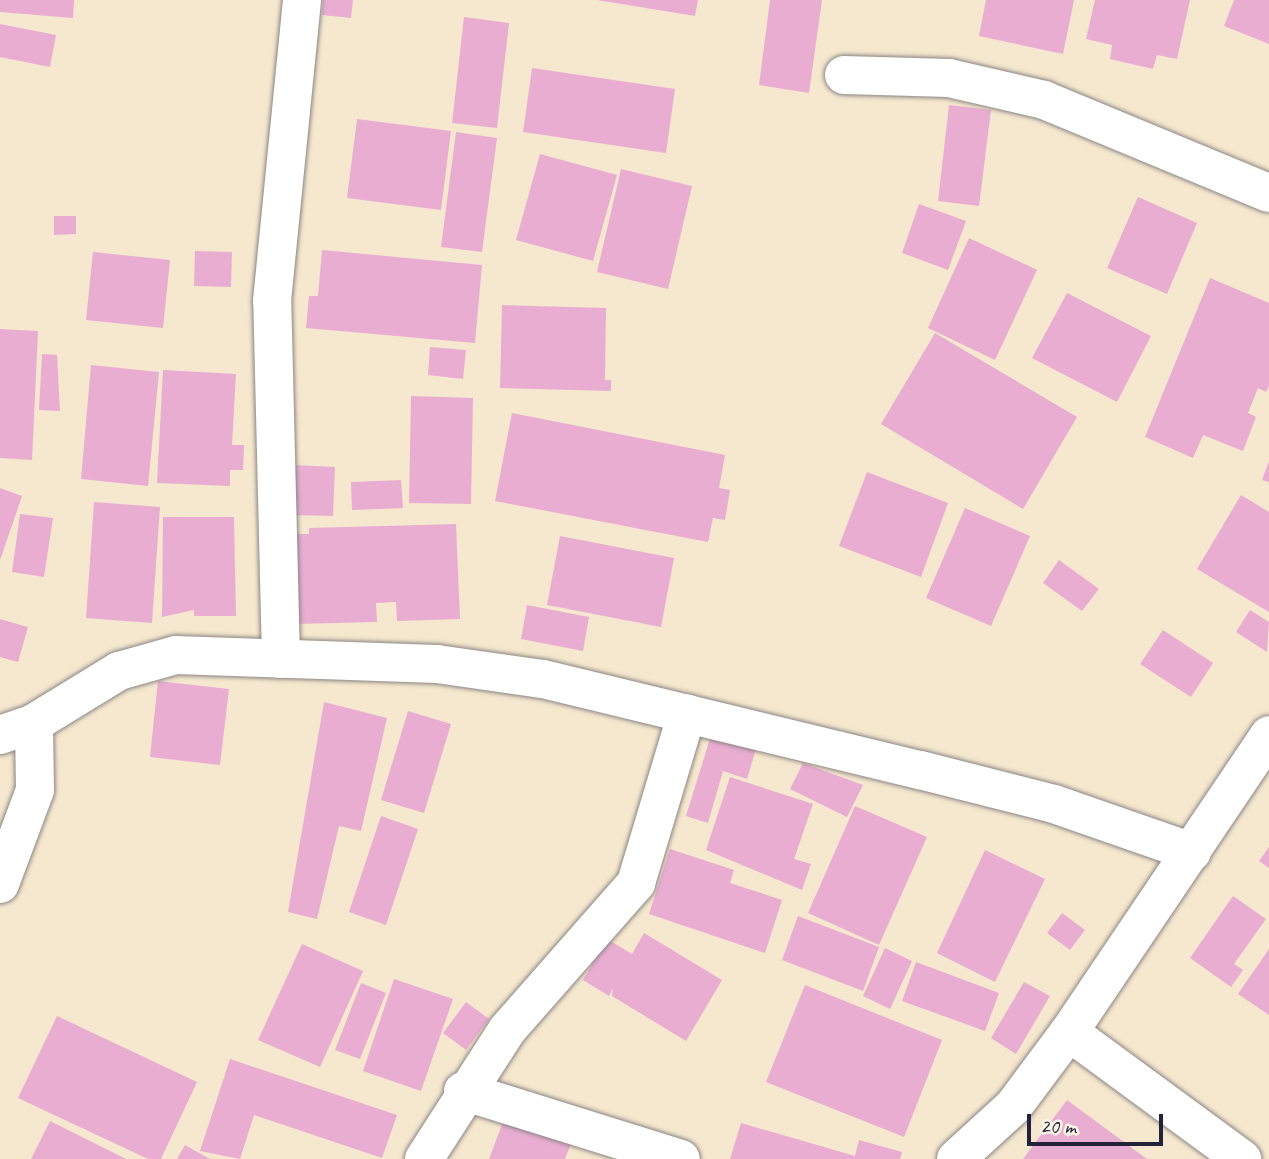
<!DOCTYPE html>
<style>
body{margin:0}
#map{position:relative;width:1269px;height:1159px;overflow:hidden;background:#f5e8ce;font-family:Caveat,sans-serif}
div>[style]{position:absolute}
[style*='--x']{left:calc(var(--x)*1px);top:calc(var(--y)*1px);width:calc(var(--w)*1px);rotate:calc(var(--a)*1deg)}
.building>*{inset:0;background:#e9add2}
.roads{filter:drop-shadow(0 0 2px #8c8584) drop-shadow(0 0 2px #8c8584)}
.minor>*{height:38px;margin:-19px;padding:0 19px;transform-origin:19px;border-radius:19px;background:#fff}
span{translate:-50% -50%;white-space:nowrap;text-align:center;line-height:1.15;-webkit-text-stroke:5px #fcf5e5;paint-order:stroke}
.scale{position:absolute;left:1027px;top:1114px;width:136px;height:32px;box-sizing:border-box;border:4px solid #22223b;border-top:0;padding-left:9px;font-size:21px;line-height:24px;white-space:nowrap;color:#22223b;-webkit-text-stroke:5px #fcf5e5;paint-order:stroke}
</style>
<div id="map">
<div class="building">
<i style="clip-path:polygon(0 0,74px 0,73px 18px,0 12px)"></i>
<i style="clip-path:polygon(323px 0,353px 0,351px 18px,322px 15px)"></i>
<i style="clip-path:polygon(597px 0,698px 0,695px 16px)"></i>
<i style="clip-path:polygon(770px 0,822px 0,809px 93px,759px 85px)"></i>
<i style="clip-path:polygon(986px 0,1074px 0,1063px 54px,979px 36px)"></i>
<i style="clip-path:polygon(1095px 0,1190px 0,1177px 59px,1157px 55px,1153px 69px,1110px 59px,1112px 45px,1086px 39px)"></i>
<i style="clip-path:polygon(1234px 0,1269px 0,1269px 44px,1224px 26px)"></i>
<i style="clip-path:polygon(464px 17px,509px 23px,497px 128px,452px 123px)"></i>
<i style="clip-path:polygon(0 24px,56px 35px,50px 67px,0 57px)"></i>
<i style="clip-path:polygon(532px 68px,675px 89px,666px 153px,523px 132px)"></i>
<i style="clip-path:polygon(949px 105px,991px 110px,979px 206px,938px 201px)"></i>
<i style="clip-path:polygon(357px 119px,451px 131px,441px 210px,347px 198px)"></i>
<i style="clip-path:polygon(456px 132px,497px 138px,482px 252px,441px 247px)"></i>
<i style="clip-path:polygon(540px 154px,617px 175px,593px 261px,516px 240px)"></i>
<i style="clip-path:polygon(621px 169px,692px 186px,668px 289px,597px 272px)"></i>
<i style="clip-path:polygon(1138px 197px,1197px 223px,1167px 294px,1107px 268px)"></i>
<i style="clip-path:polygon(919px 204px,966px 221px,948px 270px,902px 253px)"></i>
<i style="clip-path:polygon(54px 216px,76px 216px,76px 234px,54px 235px)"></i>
<i style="clip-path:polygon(969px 238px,1037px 270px,995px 360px,928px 328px)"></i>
<i style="clip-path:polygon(322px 250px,482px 265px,475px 343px,306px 328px,309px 296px,318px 296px)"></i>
<i style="clip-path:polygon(195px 251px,232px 252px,231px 287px,194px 286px)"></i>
<i style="clip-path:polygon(93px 252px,170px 260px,163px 328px,86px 320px)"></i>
<i style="clip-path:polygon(1210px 278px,1269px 303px,1269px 386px,1266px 392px,1258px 388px,1248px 413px,1256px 417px,1243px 451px,1203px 435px,1193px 458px,1145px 437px)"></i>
<i style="clip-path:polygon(1067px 293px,1151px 336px,1117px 402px,1032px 358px)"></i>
<i style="clip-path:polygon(502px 305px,606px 308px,605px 380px,611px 380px,611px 391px,500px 388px)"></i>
<i style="clip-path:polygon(0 329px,38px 331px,32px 460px,0 458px)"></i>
<i style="clip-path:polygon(935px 333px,1077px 417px,1023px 509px,881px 424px)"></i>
<i style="clip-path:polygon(430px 347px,466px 350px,463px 379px,428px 375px)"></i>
<i style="clip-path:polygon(42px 354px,57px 355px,60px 411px,39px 410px)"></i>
<i style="clip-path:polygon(91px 365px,159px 372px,148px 486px,81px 479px)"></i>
<i style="clip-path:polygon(163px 370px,236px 374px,232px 445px,244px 445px,243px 470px,230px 470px,230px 486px,157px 483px)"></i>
<i style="clip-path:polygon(411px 396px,473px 398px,471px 504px,409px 503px)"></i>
<i style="clip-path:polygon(512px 413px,725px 455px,719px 488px,730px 490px,725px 520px,713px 518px,708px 542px,495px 501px)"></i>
<i style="clip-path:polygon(1269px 461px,1269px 482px,1262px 480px)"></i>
<i style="clip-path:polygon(294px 465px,335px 467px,333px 516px,292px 515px)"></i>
<i style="clip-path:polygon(867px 472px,948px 503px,921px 577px,839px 546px)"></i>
<i style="clip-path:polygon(401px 480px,403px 508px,352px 510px,351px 482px)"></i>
<i style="clip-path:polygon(0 488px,22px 496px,0 560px)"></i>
<i style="clip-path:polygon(1241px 495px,1269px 512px,1269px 612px,1197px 569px)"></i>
<i style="clip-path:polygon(94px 502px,160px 507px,152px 623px,86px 618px)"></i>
<i style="clip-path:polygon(965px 508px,1030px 536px,991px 626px,926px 598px)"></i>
<i style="clip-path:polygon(20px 514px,53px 518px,44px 577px,12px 572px)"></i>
<i style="clip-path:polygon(163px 517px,234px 517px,236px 616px,194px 616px,194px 610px,162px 617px)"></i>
<i style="clip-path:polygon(456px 524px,460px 619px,397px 621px,396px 602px,376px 603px,377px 622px,295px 624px,292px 528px,299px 534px,309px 534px,309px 528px)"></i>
<i style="clip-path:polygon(560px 536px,674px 558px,661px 627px,547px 605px)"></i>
<i style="clip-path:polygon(1059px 560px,1099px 589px,1082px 611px,1043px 583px)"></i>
<i style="clip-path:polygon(527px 605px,589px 617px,583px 651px,521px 639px)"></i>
<i style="clip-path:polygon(1250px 610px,1269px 622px,1267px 652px,1236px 632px)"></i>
<i style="clip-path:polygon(0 619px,28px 627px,18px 662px,0 657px)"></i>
<i style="clip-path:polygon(1163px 630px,1213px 663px,1191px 697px,1140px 664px)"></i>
<i style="clip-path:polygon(158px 681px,229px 689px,220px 765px,150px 757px)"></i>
<i style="clip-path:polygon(324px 702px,387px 718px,361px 831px,339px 826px,317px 919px,288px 912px)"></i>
<i style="clip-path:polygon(408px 711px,451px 724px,424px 813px,381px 800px)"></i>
<i style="clip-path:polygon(712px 732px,757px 746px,747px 779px,723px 771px,708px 823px,686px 816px)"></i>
<i style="clip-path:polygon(803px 763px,863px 785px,847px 817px,790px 789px)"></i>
<i style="clip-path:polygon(730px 777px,813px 804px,794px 859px,811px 864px,802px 890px,706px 850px)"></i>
<i style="clip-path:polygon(855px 806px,927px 837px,879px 945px,808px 913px)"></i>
<i style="clip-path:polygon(381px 816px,418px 829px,386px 925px,349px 912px)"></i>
<i style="clip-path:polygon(1269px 847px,1269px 868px,1259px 861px)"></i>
<i style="clip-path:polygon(670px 849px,734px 870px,730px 883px,782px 900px,765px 953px,649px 914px)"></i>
<i style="clip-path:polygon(985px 850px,1045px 879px,995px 982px,937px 953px)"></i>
<i style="clip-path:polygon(1233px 896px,1266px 919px,1234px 964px,1243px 970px,1231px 987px,1190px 958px)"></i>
<i style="clip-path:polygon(1062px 913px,1085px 930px,1070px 950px,1047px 933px)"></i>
<i style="clip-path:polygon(798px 916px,879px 947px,863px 991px,782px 960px)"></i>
<i style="clip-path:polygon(644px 933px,722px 980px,686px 1041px,612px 996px,613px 988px,609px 996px,583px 980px,607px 939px,632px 954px)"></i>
<i style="clip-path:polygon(302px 944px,363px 971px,320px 1067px,258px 1040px)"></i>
<i style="clip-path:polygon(885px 948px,912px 961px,890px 1009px,863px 996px)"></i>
<i style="clip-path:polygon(1269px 949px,1269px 1015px,1238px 994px)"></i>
<i style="clip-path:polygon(916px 962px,999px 993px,985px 1031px,902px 1001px)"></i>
<i style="clip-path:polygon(394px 979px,453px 999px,421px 1091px,363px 1071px)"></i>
<i style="clip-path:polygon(1024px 982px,1050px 996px,1016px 1054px,991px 1038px)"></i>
<i style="clip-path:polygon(361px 983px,386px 993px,360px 1059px,335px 1050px)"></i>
<i style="clip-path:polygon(805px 985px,942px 1040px,904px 1137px,766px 1082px)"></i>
<i style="clip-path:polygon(466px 1002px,489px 1019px,466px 1050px,443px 1033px)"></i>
<i style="clip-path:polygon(57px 1016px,197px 1082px,161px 1159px,148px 1159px,18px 1098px)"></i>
<i style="clip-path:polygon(230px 1059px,397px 1115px,382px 1158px,254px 1115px,240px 1159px,200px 1151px)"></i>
<i style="clip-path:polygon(1067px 1100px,1147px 1159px,1023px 1159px)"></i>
<i style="clip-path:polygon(50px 1121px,126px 1159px,31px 1159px)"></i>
<i style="clip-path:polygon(503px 1122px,572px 1141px,565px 1159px,489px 1159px)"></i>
<i style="clip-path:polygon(741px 1123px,855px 1156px,859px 1140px,902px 1152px,900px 1159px,730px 1159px)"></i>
<i style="clip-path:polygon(185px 1145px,210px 1159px,177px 1159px)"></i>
</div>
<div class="roads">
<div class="minor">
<i style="--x:844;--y:75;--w:105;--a:1.6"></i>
<i style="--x:949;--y:78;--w:98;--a:13"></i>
<i style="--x:1044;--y:100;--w:243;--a:22.5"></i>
<i style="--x:281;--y:659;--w:358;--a:-91.4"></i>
<i style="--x:272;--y:301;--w:302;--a:-84.3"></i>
<i style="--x:0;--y:735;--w:36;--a:-19"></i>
<i style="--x:34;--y:723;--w:100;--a:-31.5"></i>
<i style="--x:119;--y:671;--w:59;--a:-15.7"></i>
<i style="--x:176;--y:655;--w:261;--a:2"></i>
<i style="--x:437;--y:664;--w:107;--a:8.1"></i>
<i style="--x:543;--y:679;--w:388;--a:13.6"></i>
<i style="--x:920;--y:770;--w:138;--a:14.2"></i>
<i style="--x:1054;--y:804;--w:146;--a:19.2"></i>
<i style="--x:0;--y:884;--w:100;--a:-69.6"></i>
<i style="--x:35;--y:790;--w:67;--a:-90.9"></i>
<i style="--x:1069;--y:1032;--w:215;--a:36.3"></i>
<i style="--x:463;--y:1091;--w:228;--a:17.3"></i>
<i style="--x:424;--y:1159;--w:153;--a:-57.2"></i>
<i style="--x:507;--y:1030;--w:196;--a:-48.7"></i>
<i style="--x:636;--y:883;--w:177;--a:-73.3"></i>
<i style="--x:956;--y:1159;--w:77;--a:-42.4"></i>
<i style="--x:1013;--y:1107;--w:94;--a:-53.3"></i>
<i style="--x:1069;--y:1032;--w:358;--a:-56"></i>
</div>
</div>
<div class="scale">20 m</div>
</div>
